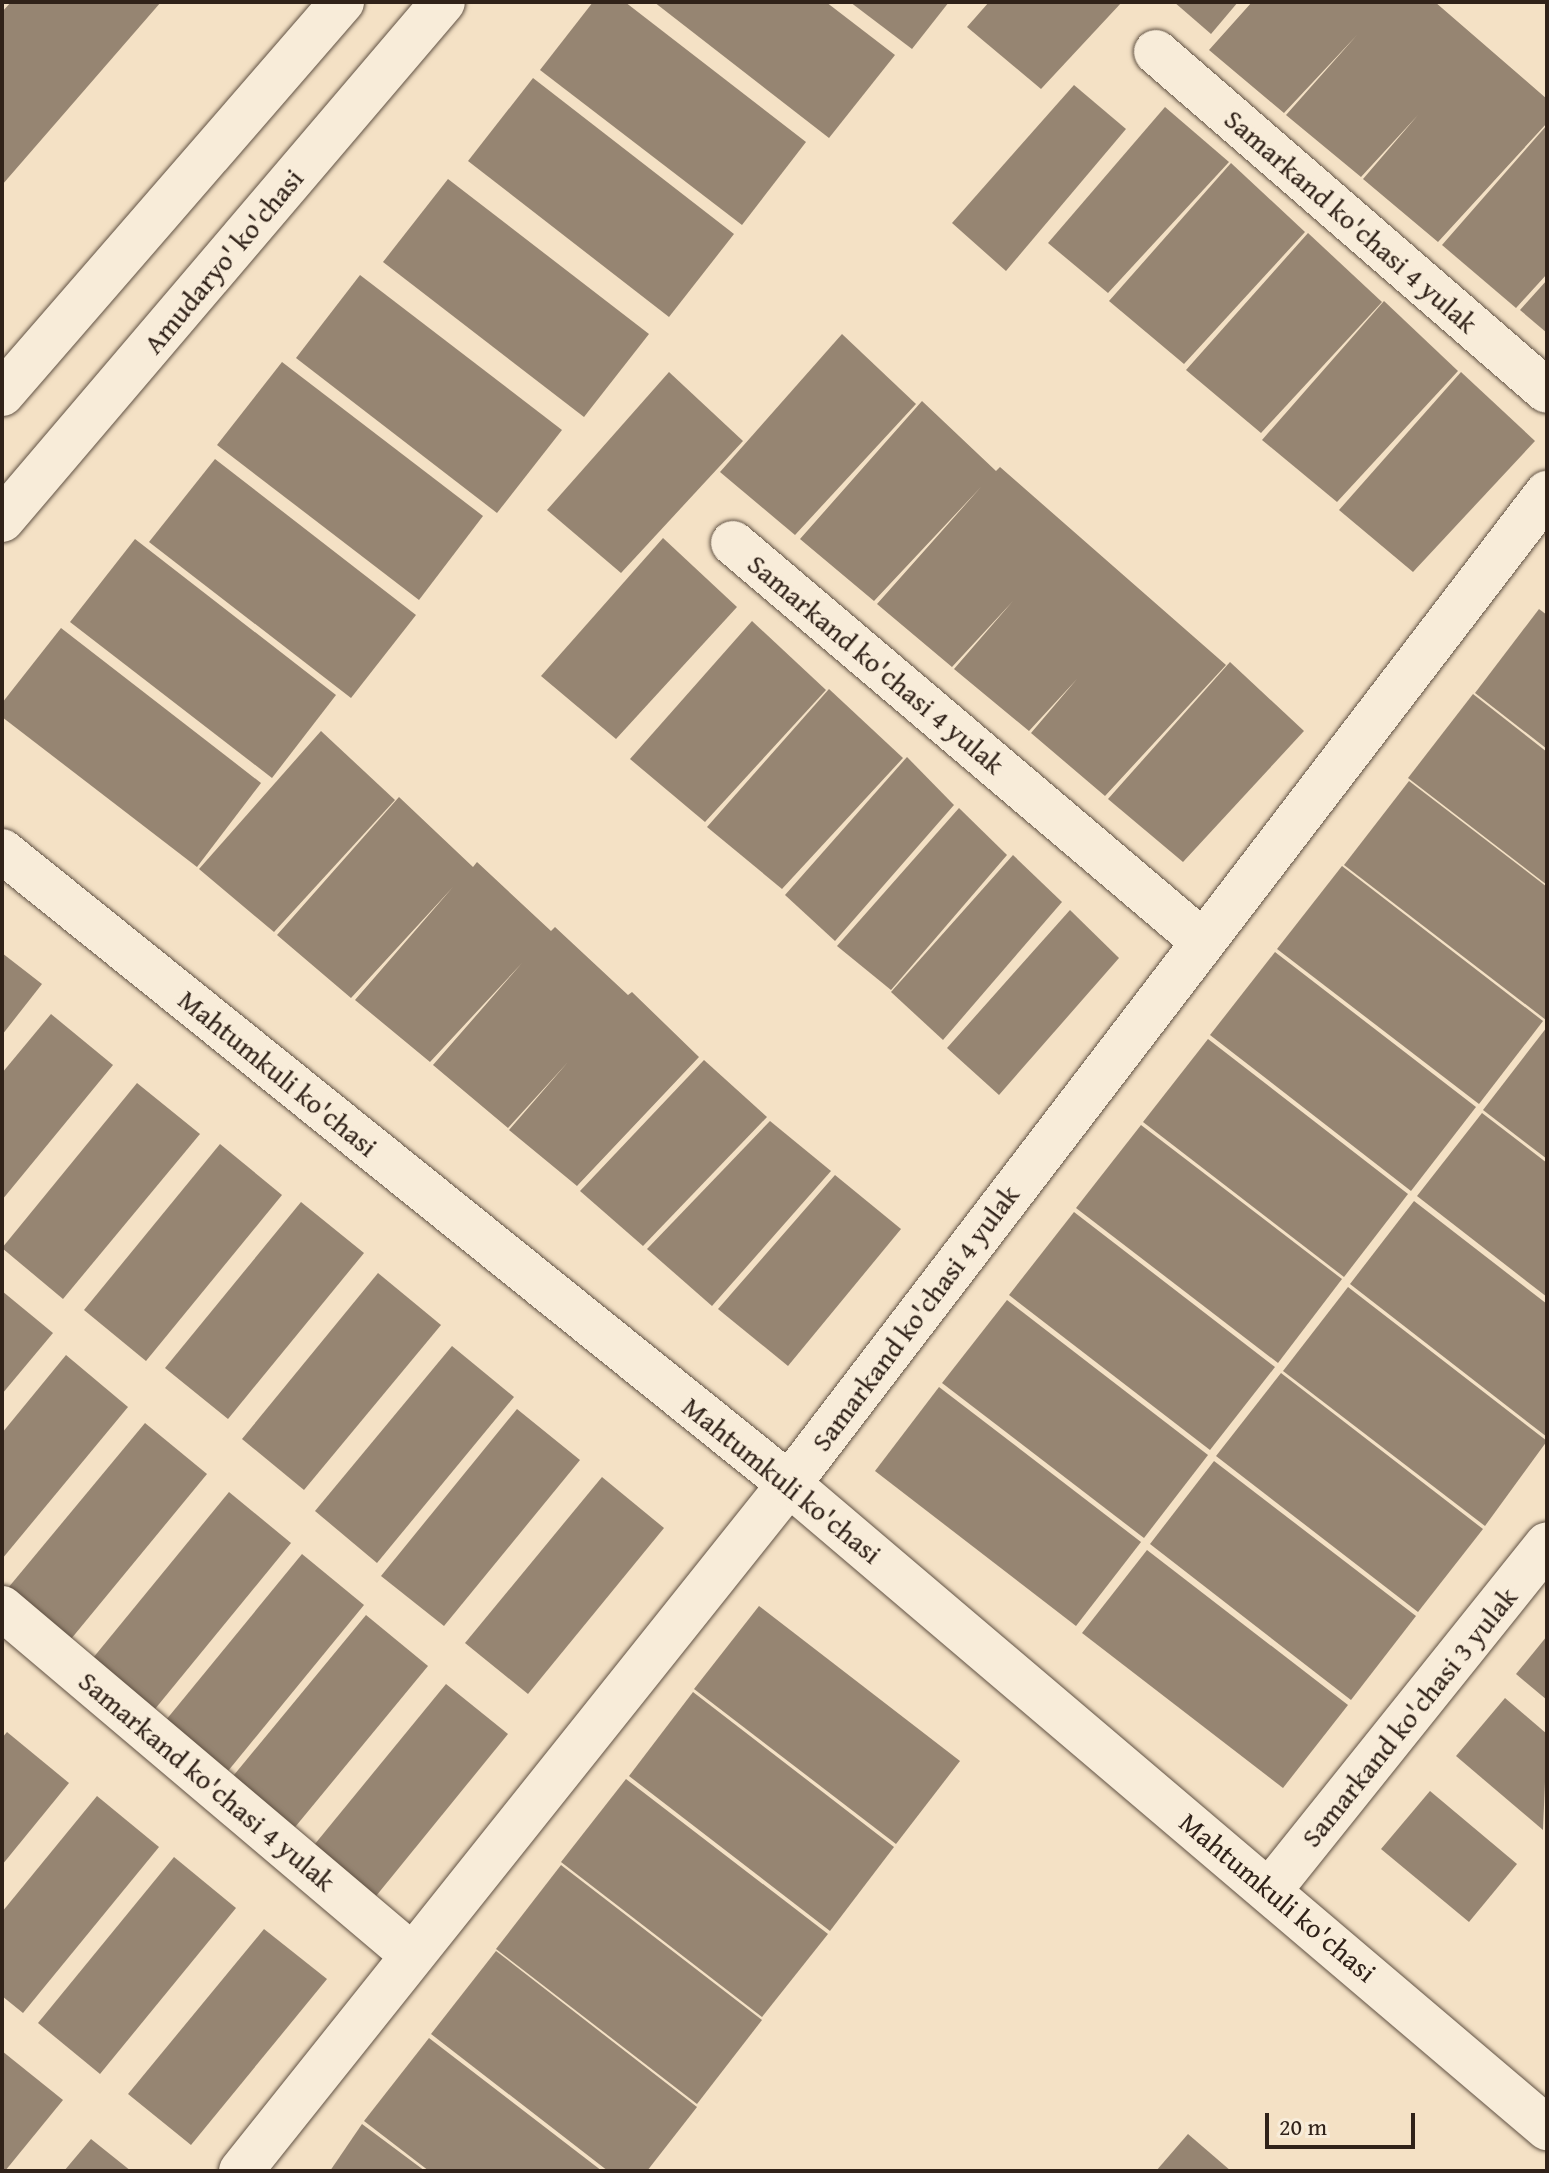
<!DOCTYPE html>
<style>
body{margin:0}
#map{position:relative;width:1549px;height:2173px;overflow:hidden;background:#f4e1c5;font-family:"Gentium Book Plus",serif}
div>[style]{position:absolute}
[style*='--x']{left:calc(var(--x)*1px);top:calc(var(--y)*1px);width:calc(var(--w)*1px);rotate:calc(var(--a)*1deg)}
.building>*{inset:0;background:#968572}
.roads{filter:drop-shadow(0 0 2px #615244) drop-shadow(0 0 2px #615244)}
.minor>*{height:44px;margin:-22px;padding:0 22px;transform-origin:22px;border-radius:22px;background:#f8ecd9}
.tertiary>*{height:44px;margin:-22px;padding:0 22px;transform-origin:22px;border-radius:22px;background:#f8ecd9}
span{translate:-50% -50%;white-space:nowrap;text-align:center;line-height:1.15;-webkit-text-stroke:8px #f8ecd9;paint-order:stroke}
.street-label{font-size:28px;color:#302219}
.frame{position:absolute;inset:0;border:4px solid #302219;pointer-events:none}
.scale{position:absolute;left:1265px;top:2113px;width:150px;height:36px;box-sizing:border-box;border:4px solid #302219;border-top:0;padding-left:10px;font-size:24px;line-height:28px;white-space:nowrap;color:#302219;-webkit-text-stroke:6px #f8ecd9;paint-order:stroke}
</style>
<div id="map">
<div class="building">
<i style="clip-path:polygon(11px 2px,161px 2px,2px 185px,2px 12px)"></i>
<i style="clip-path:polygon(593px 2px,625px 2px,806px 142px,742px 225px,540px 70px)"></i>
<i style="clip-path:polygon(654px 2px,826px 2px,895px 55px,829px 138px)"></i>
<i style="clip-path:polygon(850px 2px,949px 2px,912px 49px)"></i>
<i style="clip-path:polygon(989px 2px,1122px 2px,1041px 89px,967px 27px)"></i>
<i style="clip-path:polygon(1174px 2px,1238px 2px,1211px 34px)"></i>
<i style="clip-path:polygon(1252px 2px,1435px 2px,1547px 99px,1547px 123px,1438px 242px,1363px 179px,1418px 115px,1361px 177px,1286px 115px,1357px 35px,1284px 113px,1209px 50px)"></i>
<i style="clip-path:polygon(533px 78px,734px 234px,669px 317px,468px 161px)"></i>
<i style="clip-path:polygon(1074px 85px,1126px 129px,1006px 271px,952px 223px)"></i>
<i style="clip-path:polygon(1165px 107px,1229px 162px,1108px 293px,1048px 243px)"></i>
<i style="clip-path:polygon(1547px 125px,1547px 274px,1516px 308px,1442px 245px)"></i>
<i style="clip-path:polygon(1231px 163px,1305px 232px,1184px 364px,1109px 301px)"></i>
<i style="clip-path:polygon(448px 179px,649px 334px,584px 417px,383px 262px)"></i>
<i style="clip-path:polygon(1308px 233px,1382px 302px,1261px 433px,1186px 370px)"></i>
<i style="clip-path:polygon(360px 275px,562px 430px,497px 513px,296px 358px)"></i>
<i style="clip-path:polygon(1547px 280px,1547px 333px,1520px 310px)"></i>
<i style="clip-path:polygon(1384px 301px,1458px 371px,1337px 502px,1262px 440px)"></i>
<i style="clip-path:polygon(842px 334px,916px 404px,795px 535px,720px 472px)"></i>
<i style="clip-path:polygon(282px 362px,483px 516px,419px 600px,217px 445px)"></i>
<i style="clip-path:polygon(669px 372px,743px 441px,621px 573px,547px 510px)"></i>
<i style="clip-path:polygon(1461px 372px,1535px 441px,1413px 572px,1339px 510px)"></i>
<i style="clip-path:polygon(922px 401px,996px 471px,1000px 467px,1226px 665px,1105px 796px,1031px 733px,1077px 679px,1029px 731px,954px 669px,1013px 601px,952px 667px,877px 604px,981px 487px,874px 601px,800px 539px)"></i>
<i style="clip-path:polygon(215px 459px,416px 615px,351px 698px,149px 542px)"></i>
<i style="clip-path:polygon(663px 538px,737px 607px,616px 739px,541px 676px)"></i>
<i style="clip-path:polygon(135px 539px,336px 695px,272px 778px,70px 622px)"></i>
<i style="clip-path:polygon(1539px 609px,1547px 615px,1547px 749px,1475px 693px)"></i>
<i style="clip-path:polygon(752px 621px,826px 690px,705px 822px,630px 759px)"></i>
<i style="clip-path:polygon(61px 628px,261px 783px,197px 867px,2px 717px,2px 703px)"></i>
<i style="clip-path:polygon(1230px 662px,1304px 731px,1183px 862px,1108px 799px)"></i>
<i style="clip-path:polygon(829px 689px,903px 758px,782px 889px,707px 827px)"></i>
<i style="clip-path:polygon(1473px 694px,1547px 752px,1547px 885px,1408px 778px)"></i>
<i style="clip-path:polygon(321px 731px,395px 800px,274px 932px,199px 869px)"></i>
<i style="clip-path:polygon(907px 757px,954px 805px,835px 941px,785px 895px)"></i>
<i style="clip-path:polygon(1409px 781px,1547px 887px,1546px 1020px,1344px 865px)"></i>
<i style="clip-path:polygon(399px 797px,473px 867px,477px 862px,551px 931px,555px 927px,628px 995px,632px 992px,699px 1057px,577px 1186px,509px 1130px,568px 1062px,508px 1128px,433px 1065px,522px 963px,430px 1062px,355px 1000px,453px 887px,351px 998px,277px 935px)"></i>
<i style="clip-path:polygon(959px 808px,1007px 855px,891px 990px,837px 946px)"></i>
<i style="clip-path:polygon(1013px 855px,1062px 902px,943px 1040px,891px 992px)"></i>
<i style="clip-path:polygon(1342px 866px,1543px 1021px,1479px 1104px,1277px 949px)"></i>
<i style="clip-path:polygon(1070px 910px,1119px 958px,999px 1095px,947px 1048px)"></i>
<i style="clip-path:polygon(1275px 952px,1476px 1107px,1411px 1191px,1210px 1035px)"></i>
<i style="clip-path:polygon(2px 953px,42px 984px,2px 1035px)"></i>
<i style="clip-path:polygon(51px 1014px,113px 1065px,2px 1200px,2px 1073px)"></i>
<i style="clip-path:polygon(1547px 1027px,1547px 1159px,1483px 1110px)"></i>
<i style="clip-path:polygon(1208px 1039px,1408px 1194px,1344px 1277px,1143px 1122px)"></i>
<i style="clip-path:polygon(704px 1060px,767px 1117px,643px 1246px,580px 1191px)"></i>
<i style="clip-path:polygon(137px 1083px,200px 1134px,63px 1299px,2px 1248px)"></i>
<i style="clip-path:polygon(1482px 1113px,1547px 1163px,1547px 1297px,1417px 1196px)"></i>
<i style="clip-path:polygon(770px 1121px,831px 1171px,712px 1306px,647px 1249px)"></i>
<i style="clip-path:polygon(1141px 1125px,1342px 1279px,1278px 1363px,1076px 1208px)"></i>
<i style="clip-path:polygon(220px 1144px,282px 1195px,146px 1361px,84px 1310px)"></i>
<i style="clip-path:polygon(835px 1175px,901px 1229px,788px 1366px,718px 1309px)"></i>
<i style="clip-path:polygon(1414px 1201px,1547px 1304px,1547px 1437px,1350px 1284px)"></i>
<i style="clip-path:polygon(301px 1202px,364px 1253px,228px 1419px,165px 1368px)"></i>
<i style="clip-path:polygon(1074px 1212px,1275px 1367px,1210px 1450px,1009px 1295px)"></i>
<i style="clip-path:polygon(378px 1273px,441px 1325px,304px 1490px,242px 1439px)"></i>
<i style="clip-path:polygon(1348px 1287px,1547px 1441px,1485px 1526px,1283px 1371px)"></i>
<i style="clip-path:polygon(2px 1291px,53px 1333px,2px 1394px)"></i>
<i style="clip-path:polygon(1007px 1300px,1208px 1455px,1144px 1538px,942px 1383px)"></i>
<i style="clip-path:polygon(452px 1346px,514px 1397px,377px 1563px,315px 1511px)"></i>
<i style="clip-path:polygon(66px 1355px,128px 1407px,2px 1559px,2px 1433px)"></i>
<i style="clip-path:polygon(1281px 1373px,1483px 1529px,1418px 1612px,1216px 1456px)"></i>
<i style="clip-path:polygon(939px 1387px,1141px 1542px,1076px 1626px,875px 1471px)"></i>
<i style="clip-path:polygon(517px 1409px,580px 1460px,444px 1626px,381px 1576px)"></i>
<i style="clip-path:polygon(145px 1423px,207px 1474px,71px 1639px,8px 1588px)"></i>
<i style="clip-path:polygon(1214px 1461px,1416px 1616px,1351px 1700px,1150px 1544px)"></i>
<i style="clip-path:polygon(602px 1477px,664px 1528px,528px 1694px,465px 1643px)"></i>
<i style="clip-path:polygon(229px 1492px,291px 1543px,155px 1709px,93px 1658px)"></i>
<i style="clip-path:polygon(1147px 1550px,1348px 1705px,1283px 1788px,1082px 1633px)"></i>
<i style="clip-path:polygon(302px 1554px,364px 1605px,228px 1771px,166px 1720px)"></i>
<i style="clip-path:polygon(759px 1606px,960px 1761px,896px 1844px,694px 1689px)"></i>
<i style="clip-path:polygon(366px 1615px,428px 1666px,291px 1832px,229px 1781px)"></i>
<i style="clip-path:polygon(1547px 1636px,1547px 1700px,1516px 1674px)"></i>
<i style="clip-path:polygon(446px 1684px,508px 1734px,372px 1901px,310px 1850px)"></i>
<i style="clip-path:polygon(693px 1692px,894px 1847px,830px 1931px,629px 1776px)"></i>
<i style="clip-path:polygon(1505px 1698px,1547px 1734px,1543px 1830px,1456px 1756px)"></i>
<i style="clip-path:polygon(7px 1732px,69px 1783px,2px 1865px,2px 1738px)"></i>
<i style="clip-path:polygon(626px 1779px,828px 1934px,762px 2017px,561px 1862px)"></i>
<i style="clip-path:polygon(1430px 1791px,1517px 1864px,1469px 1922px,1381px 1849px)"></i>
<i style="clip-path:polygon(97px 1796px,159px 1847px,23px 2013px,2px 1996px,2px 1912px)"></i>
<i style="clip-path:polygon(174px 1857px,236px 1908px,100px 2074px,38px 2023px)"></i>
<i style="clip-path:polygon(561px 1865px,762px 2020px,697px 2104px,496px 1949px)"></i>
<i style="clip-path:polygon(264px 1929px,327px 1979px,191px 2145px,128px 2094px)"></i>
<i style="clip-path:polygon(496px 1951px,697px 2107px,647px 2171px,608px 2171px,431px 2034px)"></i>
<i style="clip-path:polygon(429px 2038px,602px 2171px,429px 2171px,364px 2121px)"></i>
<i style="clip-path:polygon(2px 2051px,63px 2100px,5px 2171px,2px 2171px)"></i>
<i style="clip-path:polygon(362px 2124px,425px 2171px,330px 2171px)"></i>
<i style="clip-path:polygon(1188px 2134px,1231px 2171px,1156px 2171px)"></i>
<i style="clip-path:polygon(91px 2139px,131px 2171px,64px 2171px)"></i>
</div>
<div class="roads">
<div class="minor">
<i style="--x:1156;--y:52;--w:517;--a:40.93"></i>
<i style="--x:733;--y:543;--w:614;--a:40.31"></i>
<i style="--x:2;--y:851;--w:1010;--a:38.81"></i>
<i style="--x:789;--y:1484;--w:995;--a:40.35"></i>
<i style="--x:2;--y:1608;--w:536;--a:40.23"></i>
<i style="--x:1270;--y:1890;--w:443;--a:-51.3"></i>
<i style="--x:241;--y:2171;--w:879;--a:-51.42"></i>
<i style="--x:789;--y:1484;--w:1248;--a:-52.59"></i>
</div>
<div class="tertiary">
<i style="--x:2;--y:394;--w:519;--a:-49.06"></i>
<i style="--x:2;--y:520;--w:680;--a:-49.59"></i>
</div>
</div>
<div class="street-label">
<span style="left:1351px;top:221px;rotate:41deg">Samarkand ko'chasi 4 yulak</span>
<span style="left:223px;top:261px;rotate:-50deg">Amudaryo' ko'chasi</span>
<span style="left:876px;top:664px;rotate:40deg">Samarkand ko'chasi 4 yulak</span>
<span style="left:278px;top:1073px;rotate:39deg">Mahtumkuli ko'chasi</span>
<span style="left:915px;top:1318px;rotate:-53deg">Samarkand ko'chasi 4 yulak</span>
<span style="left:782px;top:1480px;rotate:39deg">Mahtumkuli ko'chasi</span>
<span style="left:1409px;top:1717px;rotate:-51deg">Samarkand ko'chasi 3 yulak</span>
<span style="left:207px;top:1781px;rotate:40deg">Samarkand ko'chasi 4 yulak</span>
<span style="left:1278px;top:1897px;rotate:40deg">Mahtumkuli ko'chasi</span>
</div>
<div class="frame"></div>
<div class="scale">20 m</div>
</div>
